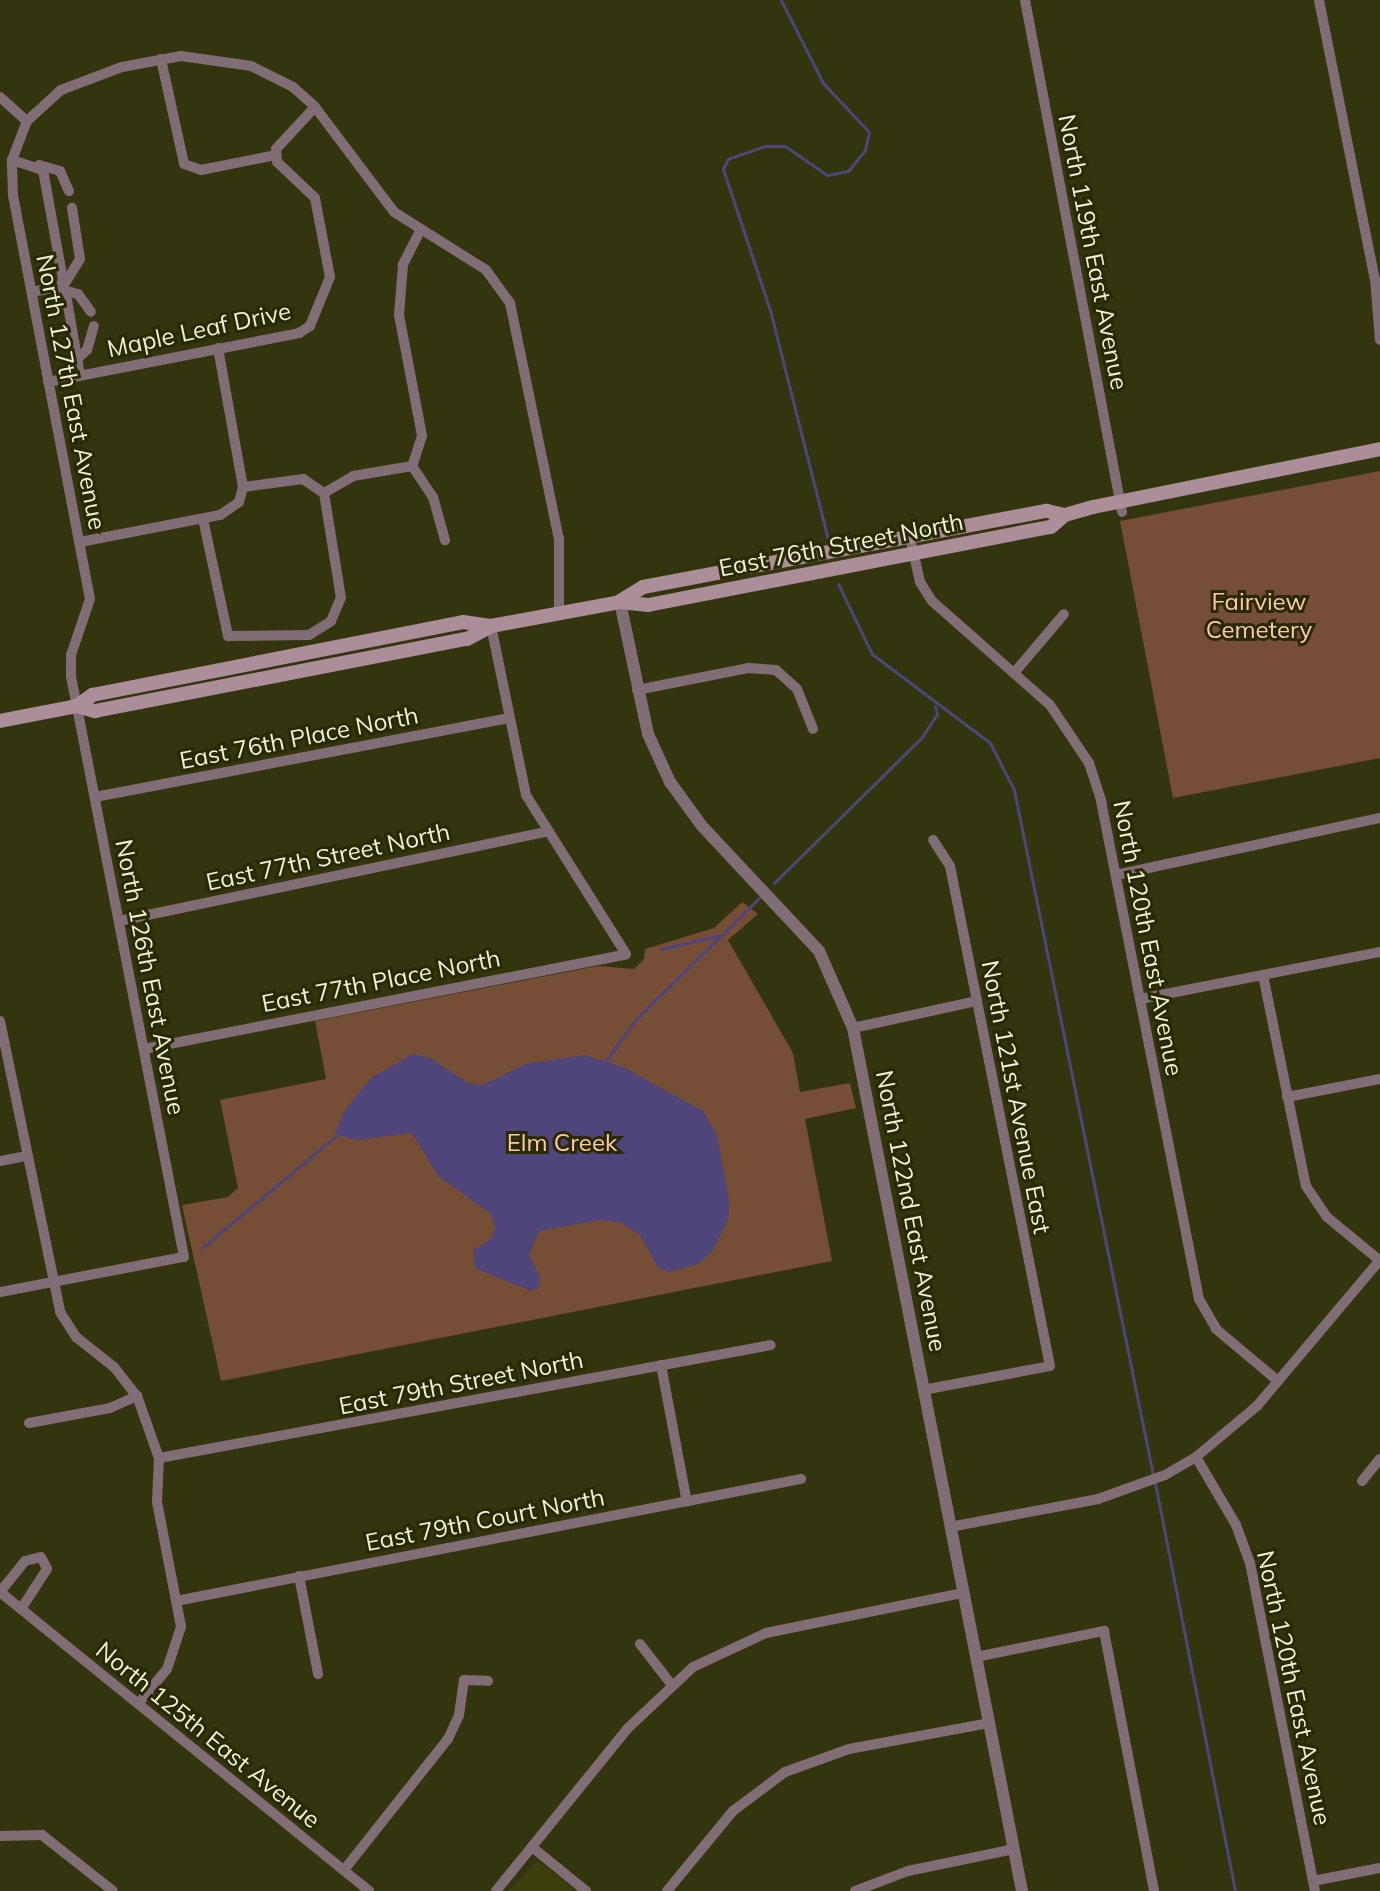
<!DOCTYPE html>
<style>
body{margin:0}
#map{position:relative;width:1380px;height:1891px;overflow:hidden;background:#33350e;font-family:Mulish,sans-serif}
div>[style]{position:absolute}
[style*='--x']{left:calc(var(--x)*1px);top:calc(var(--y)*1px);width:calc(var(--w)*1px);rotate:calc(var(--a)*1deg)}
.built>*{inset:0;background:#3c3e0e}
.green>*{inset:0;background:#764d35}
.water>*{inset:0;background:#50457b}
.stream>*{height:3px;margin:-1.5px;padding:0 1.5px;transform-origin:1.5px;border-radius:1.5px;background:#50457b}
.minor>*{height:10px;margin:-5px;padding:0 5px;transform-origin:5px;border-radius:5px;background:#806d75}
.tertiary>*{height:12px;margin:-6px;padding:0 6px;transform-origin:6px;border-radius:6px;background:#806d75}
.secondary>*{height:14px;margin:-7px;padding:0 7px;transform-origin:7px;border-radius:7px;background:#ac8e9a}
span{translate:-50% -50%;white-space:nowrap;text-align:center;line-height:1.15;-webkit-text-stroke:6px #292a03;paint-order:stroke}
.street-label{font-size:24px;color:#eef0da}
.park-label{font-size:24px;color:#fdc9ab}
</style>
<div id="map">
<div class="built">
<i style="clip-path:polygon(536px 1862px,544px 1865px,576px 1891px,508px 1891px)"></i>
</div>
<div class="green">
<i style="clip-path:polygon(1380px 471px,1380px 758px,1173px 798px,1120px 521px)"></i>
<i style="clip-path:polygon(742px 902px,758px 914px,728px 940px,793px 1053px,800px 1092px,850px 1083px,856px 1108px,805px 1119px,832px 1261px,221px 1381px,182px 1205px,228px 1197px,238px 1188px,220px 1100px,326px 1079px,315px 1021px,598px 966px,634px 969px,644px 959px,645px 949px,714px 928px)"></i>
</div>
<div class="water">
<i style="clip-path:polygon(413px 1054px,430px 1058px,468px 1083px,483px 1085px,526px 1064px,584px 1055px,623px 1067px,703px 1111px,717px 1136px,729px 1200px,728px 1219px,713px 1251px,698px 1264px,669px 1272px,659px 1269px,640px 1235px,620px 1222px,599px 1220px,539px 1231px,529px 1255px,540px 1277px,539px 1288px,531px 1291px,475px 1268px,473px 1250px,491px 1239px,495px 1228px,491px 1214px,438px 1176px,412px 1133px,356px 1140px,335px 1134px,344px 1112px,371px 1078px)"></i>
</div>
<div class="stream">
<i style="--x:781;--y:0;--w:93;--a:63.2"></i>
<i style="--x:823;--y:83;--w:67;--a:46.8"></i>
<i style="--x:869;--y:132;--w:18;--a:103"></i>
<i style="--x:865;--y:150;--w:27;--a:129"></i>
<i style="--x:848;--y:171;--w:21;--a:169"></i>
<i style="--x:827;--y:175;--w:51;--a:-145.4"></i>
<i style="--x:785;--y:146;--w:20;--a:180"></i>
<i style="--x:765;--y:146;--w:39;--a:161"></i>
<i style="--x:728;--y:159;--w:11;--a:117"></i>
<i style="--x:723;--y:169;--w:149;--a:71.6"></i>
<i style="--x:770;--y:310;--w:236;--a:75.8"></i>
<i style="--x:838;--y:584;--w:78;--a:64.1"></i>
<i style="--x:872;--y:654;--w:148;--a:37"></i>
<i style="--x:990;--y:743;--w:53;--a:62.9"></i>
<i style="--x:1014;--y:790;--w:699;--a:78.53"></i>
<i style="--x:774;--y:883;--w:208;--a:-44.6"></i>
<i style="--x:922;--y:737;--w:27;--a:-57"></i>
<i style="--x:937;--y:714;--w:8;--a:-104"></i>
<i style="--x:661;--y:949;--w:61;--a:-13.3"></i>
<i style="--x:605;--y:1062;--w:54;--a:-54"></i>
<i style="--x:637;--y:1018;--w:171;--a:-44.5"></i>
<i style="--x:202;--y:1248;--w:176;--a:-39.9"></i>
<i style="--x:1155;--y:1483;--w:416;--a:78.9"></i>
</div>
<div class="minor">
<i style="--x:1025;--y:0;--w:521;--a:79.27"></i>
<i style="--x:1319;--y:0;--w:285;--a:78.7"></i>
<i style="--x:1375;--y:279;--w:61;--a:85.3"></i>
<i style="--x:161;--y:59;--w:107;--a:77.6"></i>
<i style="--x:184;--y:164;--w:18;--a:19"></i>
<i style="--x:201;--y:170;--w:76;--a:-11.3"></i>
<i style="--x:0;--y:97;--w:36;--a:42"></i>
<i style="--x:12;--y:160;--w:33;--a:18"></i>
<i style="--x:43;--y:170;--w:112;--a:79.7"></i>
<i style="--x:63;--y:280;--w:10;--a:114"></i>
<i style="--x:59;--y:289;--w:20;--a:15"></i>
<i style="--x:78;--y:294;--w:22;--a:54"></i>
<i style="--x:39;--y:165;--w:22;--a:16"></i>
<i style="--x:60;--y:171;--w:22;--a:66"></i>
<i style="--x:420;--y:231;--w:38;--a:117"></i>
<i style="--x:403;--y:265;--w:50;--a:94.6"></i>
<i style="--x:399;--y:315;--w:123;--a:79.2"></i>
<i style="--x:422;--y:436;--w:32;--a:108"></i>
<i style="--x:412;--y:466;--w:37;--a:56"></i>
<i style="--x:433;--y:497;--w:45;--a:74.4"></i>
<i style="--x:62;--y:288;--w:34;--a:-58"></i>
<i style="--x:80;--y:259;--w:52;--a:-98.9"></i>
<i style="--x:32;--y:292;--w:20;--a:-11"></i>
<i style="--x:52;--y:288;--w:15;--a:23"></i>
<i style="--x:66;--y:294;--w:82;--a:80.2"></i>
<i style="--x:218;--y:348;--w:141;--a:79.8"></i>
<i style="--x:77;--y:359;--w:13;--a:-42"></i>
<i style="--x:87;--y:350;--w:25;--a:-74"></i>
<i style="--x:48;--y:382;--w:256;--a:-11"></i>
<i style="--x:299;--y:333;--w:13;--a:-32"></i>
<i style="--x:310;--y:326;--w:53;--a:-67.8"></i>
<i style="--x:330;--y:277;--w:80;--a:-100.8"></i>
<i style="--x:315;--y:198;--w:52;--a:-136.5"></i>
<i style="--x:277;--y:162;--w:13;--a:-94"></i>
<i style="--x:276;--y:149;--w:57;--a:-47.1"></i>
<i style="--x:203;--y:519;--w:120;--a:77.9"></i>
<i style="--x:228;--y:636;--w:81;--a:-0.7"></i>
<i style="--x:309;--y:635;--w:26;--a:-32"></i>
<i style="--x:331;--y:621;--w:25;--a:-67"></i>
<i style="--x:341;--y:598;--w:106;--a:-99.2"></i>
<i style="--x:910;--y:537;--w:46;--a:77.5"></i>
<i style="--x:920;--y:582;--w:22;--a:58"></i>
<i style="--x:932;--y:601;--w:157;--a:41.4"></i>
<i style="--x:1050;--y:705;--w:70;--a:56.1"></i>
<i style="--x:1089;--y:763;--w:40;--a:72"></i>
<i style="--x:1101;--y:801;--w:508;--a:78.87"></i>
<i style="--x:1199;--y:1299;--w:34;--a:60"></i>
<i style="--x:1216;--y:1329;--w:81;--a:40"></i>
<i style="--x:80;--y:542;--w:143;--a:-10.9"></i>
<i style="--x:220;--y:515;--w:23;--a:-34"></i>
<i style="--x:239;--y:502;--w:16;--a:-75"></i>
<i style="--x:243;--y:487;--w:61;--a:-7.6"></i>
<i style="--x:303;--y:479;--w:25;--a:34"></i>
<i style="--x:324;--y:493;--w:34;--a:-30"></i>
<i style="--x:353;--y:476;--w:60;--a:-9.6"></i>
<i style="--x:1014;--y:673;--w:77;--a:-49.7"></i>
<i style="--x:637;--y:690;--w:113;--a:-11.2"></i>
<i style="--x:748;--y:668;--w:28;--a:4"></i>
<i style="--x:776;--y:670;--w:28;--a:42"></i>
<i style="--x:797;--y:689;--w:43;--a:68.2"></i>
<i style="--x:95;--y:797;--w:422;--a:-10.8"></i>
<i style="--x:1116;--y:875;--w:270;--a:-12.2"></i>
<i style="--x:119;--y:921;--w:436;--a:-11.8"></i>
<i style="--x:1263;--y:975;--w:215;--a:78.5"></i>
<i style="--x:1306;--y:1186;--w:37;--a:56"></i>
<i style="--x:1327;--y:1217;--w:67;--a:39.6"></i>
<i style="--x:1140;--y:999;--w:245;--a:-11.1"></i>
<i style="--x:0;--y:1021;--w:297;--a:78.3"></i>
<i style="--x:60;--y:1312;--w:30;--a:57"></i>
<i style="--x:76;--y:1337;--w:48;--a:38.3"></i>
<i style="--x:114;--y:1367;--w:37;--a:52"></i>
<i style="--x:137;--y:1396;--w:66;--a:70.5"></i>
<i style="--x:159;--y:1458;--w:44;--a:92.6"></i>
<i style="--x:157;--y:1502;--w:127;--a:79.1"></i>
<i style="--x:181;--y:1627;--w:44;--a:108.4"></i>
<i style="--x:167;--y:1669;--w:45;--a:129.6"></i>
<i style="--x:853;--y:1028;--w:127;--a:-12.3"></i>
<i style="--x:144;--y:1049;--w:491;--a:-11.1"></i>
<i style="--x:626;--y:954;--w:188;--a:-122.2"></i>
<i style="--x:526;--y:795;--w:173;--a:-101.7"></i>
<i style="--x:1287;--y:1097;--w:95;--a:-11"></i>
<i style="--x:0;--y:1161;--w:26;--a:-11"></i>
<i style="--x:0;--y:1292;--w:187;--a:-10.8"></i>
<i style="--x:184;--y:1257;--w:592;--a:-101.01"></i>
<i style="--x:71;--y:676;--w:21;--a:-90"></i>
<i style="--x:71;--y:655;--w:59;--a:-71.3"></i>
<i style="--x:90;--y:599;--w:411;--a:-100.8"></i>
<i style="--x:13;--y:195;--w:35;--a:-92"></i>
<i style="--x:12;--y:160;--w:42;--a:-69"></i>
<i style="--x:27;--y:121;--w:46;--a:-42.4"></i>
<i style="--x:61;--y:90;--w:65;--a:-20.7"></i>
<i style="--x:122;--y:67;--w:60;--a:-10.6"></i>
<i style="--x:181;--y:56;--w:71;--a:8.1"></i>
<i style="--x:251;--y:66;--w:47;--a:26.6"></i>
<i style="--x:293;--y:87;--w:30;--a:42"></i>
<i style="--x:315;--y:107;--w:131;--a:53"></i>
<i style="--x:394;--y:212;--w:109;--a:32.2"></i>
<i style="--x:486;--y:270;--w:41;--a:54"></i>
<i style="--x:510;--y:303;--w:241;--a:78.3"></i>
<i style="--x:559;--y:539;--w:74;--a:90"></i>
<i style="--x:661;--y:1365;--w:139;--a:79.3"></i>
<i style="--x:923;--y:1390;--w:129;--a:-10.7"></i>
<i style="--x:1050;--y:1366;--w:510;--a:-101.31"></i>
<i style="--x:950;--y:866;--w:31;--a:-123"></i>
<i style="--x:29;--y:1423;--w:82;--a:-10.5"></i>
<i style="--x:110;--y:1408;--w:30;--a:-24"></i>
<i style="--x:1196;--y:1457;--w:79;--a:59.5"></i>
<i style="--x:1236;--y:1525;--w:40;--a:69.8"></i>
<i style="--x:1250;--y:1563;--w:334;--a:78.8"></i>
<i style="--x:159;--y:1458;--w:622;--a:-10.46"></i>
<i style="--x:1362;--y:1481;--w:28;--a:-51"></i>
<i style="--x:950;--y:1527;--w:151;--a:-10.7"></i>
<i style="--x:1098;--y:1499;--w:71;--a:-19.7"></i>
<i style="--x:1165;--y:1475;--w:36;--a:-30"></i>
<i style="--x:1196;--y:1457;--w:80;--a:-39.9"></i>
<i style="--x:1257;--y:1406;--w:191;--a:-49.9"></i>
<i style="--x:299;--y:1576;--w:100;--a:79"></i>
<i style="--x:0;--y:1592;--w:475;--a:39"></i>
<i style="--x:0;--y:1592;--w:40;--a:-51"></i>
<i style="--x:25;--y:1561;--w:16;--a:-14"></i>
<i style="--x:41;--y:1557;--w:13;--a:63"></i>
<i style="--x:47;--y:1569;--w:48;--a:123"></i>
<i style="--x:176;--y:1601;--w:637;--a:-11.05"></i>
<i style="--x:640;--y:1644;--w:51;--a:52.2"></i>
<i style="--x:976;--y:1657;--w:131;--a:-11.5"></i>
<i style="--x:1104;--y:1631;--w:265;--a:79.1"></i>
<i style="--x:0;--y:1836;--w:42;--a:-1.4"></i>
<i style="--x:42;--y:1835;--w:90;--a:38.3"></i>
<i style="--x:532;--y:1847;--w:70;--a:39.2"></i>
<i style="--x:344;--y:1870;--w:167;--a:-51.6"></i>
<i style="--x:448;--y:1739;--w:26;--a:-65"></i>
<i style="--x:459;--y:1715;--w:35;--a:-82"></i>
<i style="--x:464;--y:1680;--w:24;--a:2"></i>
<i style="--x:1313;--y:1881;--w:68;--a:-11"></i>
<i style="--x:496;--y:1891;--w:208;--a:-51"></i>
<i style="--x:627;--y:1729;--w:91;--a:-43.2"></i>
<i style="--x:693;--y:1667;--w:81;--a:-25"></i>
<i style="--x:766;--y:1633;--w:201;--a:-11.5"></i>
<i style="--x:667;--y:1891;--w:104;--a:-50.5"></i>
<i style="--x:733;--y:1811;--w:65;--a:-36.9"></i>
<i style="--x:785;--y:1772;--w:68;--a:-19.8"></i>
<i style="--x:849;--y:1749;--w:142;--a:-10.5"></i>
<i style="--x:855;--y:1891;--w:57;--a:-20.7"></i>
<i style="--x:908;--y:1871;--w:108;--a:-11.7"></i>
</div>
<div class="tertiary">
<i style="--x:620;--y:602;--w:135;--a:78"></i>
<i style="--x:648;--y:734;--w:53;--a:65.4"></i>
<i style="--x:670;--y:782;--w:54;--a:54"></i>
<i style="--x:702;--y:826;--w:171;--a:46.9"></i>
<i style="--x:819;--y:951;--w:84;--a:66.2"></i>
<i style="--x:853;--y:1028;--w:879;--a:78.92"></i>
</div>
<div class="secondary">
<i style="--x:620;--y:601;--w:27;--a:-31"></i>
<i style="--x:643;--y:587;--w:411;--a:-10.7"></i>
<i style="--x:1047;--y:511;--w:18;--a:13"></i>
<i style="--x:77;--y:706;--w:19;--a:16"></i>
<i style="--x:95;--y:711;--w:379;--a:-11"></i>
<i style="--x:467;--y:639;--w:27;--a:-28"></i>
<i style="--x:491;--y:626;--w:131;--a:-10.5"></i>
<i style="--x:620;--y:602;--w:28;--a:6"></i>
<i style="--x:648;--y:605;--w:410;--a:-11"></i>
<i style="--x:1051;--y:527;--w:18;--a:-41"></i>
<i style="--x:1065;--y:515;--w:29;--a:-16"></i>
<i style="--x:1093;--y:507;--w:293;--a:-11.4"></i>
<i style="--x:0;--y:721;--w:78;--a:-11"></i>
<i style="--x:77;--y:706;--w:19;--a:-36"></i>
<i style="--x:92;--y:695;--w:378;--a:-11.1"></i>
<i style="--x:463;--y:622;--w:28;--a:8"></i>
</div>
<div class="street-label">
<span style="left:1093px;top:252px;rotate:79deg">North 119th East Avenue</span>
<span style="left:199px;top:330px;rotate:-12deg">Maple Leaf Drive</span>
<span style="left:71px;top:392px;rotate:79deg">North 127th East Avenue</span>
<span style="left:841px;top:545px;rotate:-11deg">East 76th Street North</span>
<span style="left:299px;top:738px;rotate:-11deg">East 76th Place North</span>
<span style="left:328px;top:857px;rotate:-12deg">East 77th Street North</span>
<span style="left:1148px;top:938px;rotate:79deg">North 120th East Avenue</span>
<span style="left:150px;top:977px;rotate:79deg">North 126th East Avenue</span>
<span style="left:381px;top:981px;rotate:-11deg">East 77th Place North</span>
<span style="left:1016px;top:1097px;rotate:79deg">North 121st Avenue East</span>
<span style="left:911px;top:1211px;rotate:79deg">North 122nd East Avenue</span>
<span style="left:461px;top:1383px;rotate:-11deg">East 79th Street North</span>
<span style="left:485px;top:1520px;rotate:-11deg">East 79th Court North</span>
<span style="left:1294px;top:1688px;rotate:78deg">North 120th East Avenue</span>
<span style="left:208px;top:1735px;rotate:39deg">North 125th East Avenue</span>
</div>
<div class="park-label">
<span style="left:1259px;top:616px">Fairview<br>Cemetery</span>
<span style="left:562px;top:1143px">Elm Creek</span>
</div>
</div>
